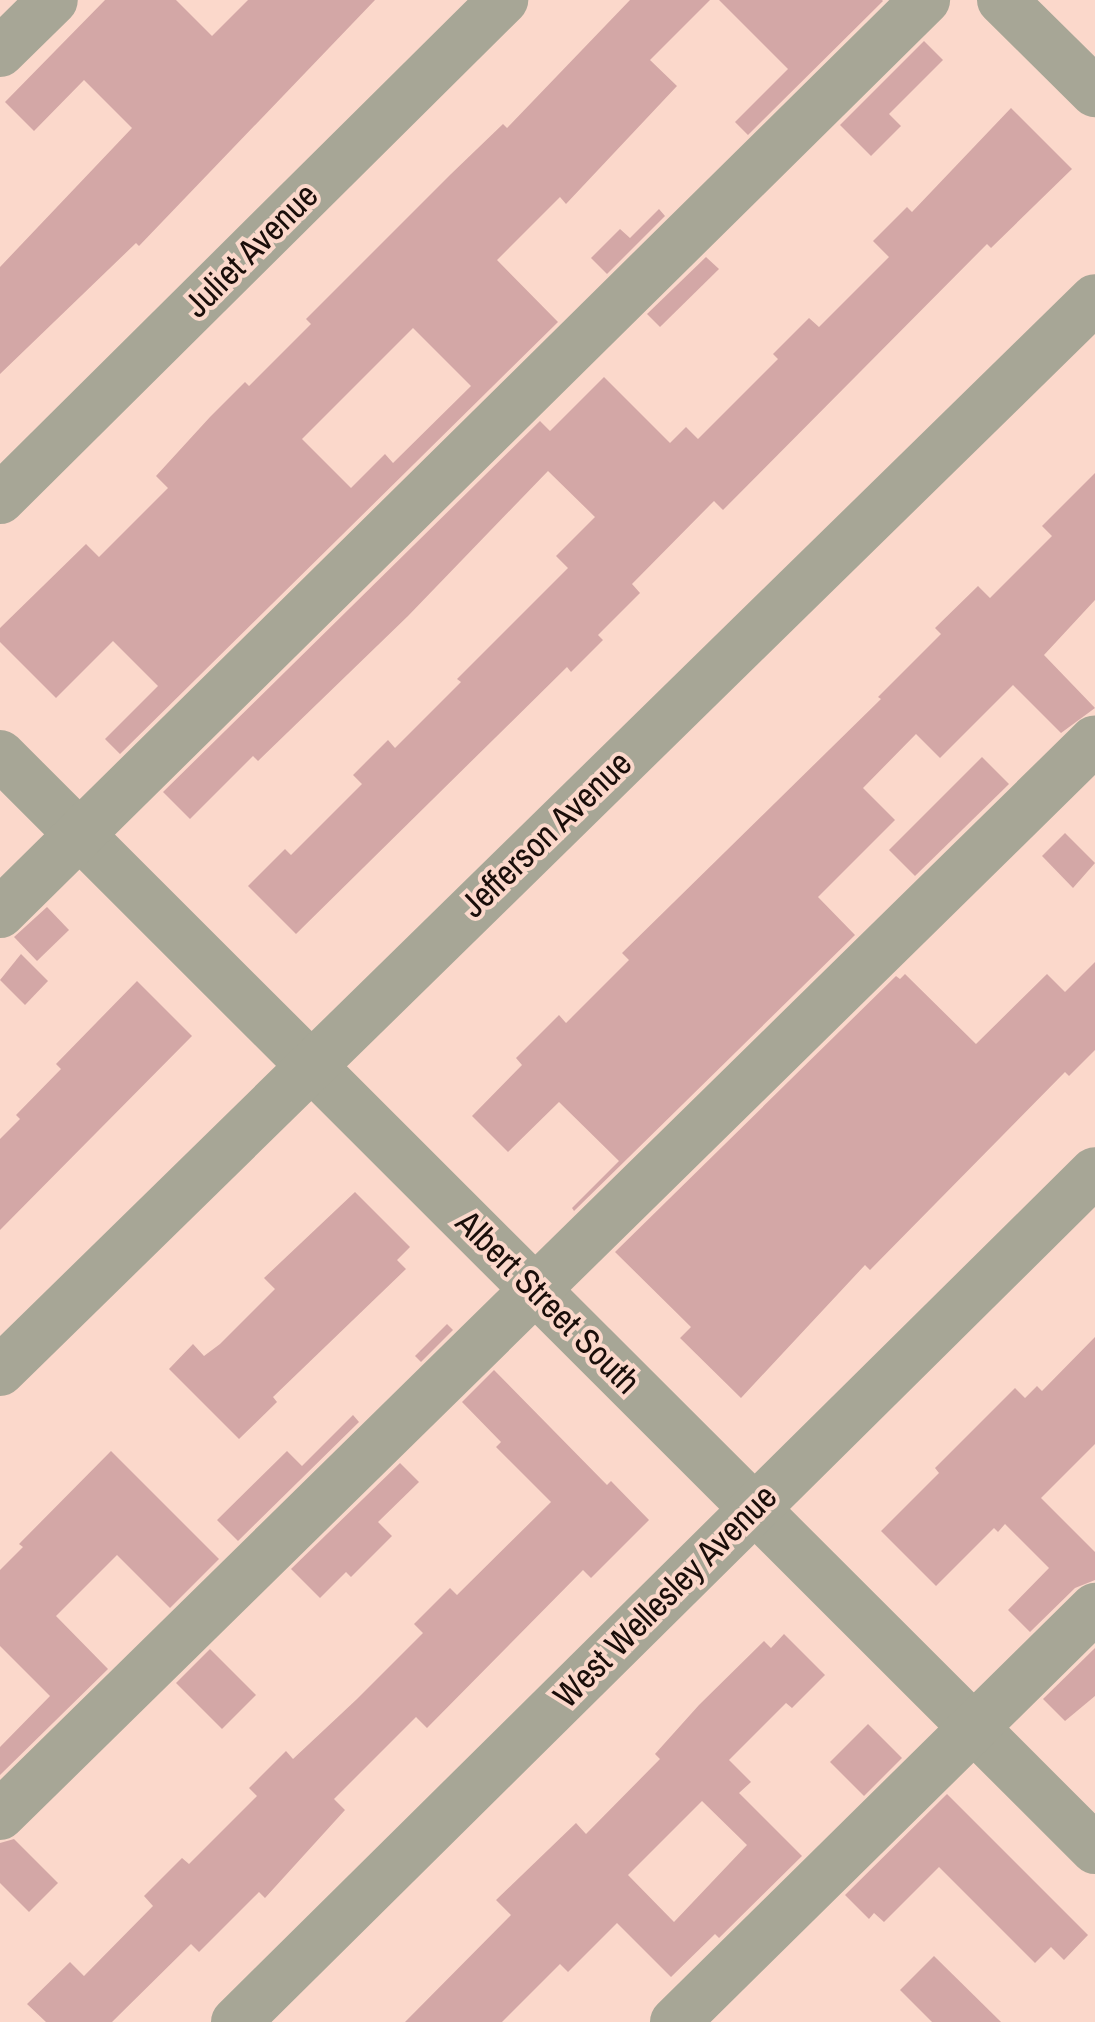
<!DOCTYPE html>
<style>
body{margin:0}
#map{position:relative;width:1095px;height:2022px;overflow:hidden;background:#fbd8cb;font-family:"Archivo Narrow",sans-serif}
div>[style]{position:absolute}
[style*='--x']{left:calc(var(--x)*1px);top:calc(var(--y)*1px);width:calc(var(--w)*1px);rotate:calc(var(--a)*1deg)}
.building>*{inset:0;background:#d3a7a6}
.minor>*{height:50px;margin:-25px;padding:0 25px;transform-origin:25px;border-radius:25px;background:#a7a696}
span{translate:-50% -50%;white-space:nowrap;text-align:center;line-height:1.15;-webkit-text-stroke:8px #fbd8cb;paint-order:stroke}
.street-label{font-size:35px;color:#1a0e0a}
</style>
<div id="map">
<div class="building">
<i style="clip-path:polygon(105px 0,176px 0,212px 36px,248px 0,375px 0,139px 246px,136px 243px,0 374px,0 267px,132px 128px,84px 80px,34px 131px,5px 102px)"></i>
<i style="clip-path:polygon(evenodd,630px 0,710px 0,650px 60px,677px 86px,566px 204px,560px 197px,497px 260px,558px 322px,120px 754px,105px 739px,158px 686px,113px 641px,56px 698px,0 642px,0 628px,86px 544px,99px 557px,168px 488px,156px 476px,210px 417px,245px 382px,249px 386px,311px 324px,306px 319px,451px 174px,503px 124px,507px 128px,630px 0,413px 328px,471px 386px,393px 463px,385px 454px,351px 488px,302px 439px,413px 328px)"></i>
<i style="clip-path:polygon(719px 0,882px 0,883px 1px,748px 135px,735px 122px,788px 69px)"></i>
<i style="clip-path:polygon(924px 41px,943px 60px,889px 114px,901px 126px,871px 156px,840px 125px)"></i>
<i style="clip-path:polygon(1011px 108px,1072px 169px,991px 248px,987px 244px,723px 510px,714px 501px,710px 505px,632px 584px,640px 593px,598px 635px,603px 640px,571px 672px,567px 667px,296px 934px,248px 886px,285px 849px,291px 855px,362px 784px,353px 775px,388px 740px,395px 748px,461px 682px,457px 679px,568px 568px,556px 556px,595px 517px,548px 471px,408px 616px,258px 761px,253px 756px,190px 819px,163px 792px,540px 421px,550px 431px,604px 377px,670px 443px,686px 427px,698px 439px,778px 359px,773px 354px,809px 318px,819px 327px,889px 257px,873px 241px,907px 207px,912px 212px)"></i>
<i style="clip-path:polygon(659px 209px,665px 216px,607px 274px,591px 258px,620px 229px,630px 238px)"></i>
<i style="clip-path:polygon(706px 257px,719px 269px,660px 327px,647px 314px)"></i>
<i style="clip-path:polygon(1095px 473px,1095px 600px,1044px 655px,1095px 708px,1061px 733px,1013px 685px,940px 758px,916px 734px,863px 788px,895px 820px,818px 897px,855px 935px,574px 1211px,572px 1208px,619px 1161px,559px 1102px,508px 1152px,472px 1116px,522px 1065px,516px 1058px,559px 1015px,566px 1023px,629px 960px,622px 953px,881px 699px,878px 697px,941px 634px,935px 628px,978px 586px,990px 598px,1052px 536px,1042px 526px)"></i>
<i style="clip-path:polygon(982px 757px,1009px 784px,915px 876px,889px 850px)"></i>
<i style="clip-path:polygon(1065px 833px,1095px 863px,1073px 888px,1042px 856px)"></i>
<i style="clip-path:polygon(47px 907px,69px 930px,37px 961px,14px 937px)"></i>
<i style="clip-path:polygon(21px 954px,48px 981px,25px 1005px,0 980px)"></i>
<i style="clip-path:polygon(1095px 962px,1095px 1050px,1069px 1076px,1065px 1072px,870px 1270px,865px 1265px,741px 1398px,680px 1338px,691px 1327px,615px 1252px,896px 976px,900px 979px,905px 974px,976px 1044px,1047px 974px,1065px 992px)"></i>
<i style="clip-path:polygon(137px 981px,192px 1036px,0 1230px,0 1139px,20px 1119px,16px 1115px,61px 1069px,56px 1064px)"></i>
<i style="clip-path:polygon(355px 1192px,410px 1247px,397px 1260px,406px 1269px,273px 1397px,277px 1402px,239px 1439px,169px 1369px,193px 1344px,204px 1356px,220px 1344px,275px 1289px,264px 1278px)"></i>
<i style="clip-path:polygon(447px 1324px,453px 1330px,421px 1362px,415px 1356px)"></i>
<i style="clip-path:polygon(1095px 1337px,1095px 1444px,1041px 1498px,1095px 1552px,1095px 1580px,1075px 1588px,1030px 1632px,1008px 1610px,1049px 1568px,1005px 1524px,998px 1532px,994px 1528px,936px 1586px,881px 1531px,939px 1473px,935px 1468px,1015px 1388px,1025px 1398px,1037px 1386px,1042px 1391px)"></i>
<i style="clip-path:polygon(494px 1370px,607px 1485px,611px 1481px,649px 1520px,591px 1578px,583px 1570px,427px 1728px,416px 1717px,334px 1799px,345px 1810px,265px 1898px,259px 1892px,199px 1952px,191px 1944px,112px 2022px,46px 2022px,27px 2004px,70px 1962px,84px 1976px,153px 1906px,144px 1896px,182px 1858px,189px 1864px,257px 1796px,249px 1788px,286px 1751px,293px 1759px,357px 1699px,423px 1633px,414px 1624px,450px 1588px,457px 1595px,551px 1502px,496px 1447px,501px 1442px,462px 1402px)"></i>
<i style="clip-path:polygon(353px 1415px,359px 1422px,238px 1541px,217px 1520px,287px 1451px,302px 1466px)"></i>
<i style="clip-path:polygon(111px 1451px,219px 1559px,170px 1608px,117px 1555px,56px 1616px,108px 1669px,0 1775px,0 1747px,50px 1696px,0 1646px,0 1570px,23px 1547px,19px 1544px)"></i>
<i style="clip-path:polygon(400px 1463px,419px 1482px,378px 1522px,392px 1536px,351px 1577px,346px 1572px,320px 1598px,291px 1569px)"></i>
<i style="clip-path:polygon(evenodd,784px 1634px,825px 1675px,792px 1708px,786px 1703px,729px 1760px,751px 1782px,739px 1793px,802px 1856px,719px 1938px,715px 1934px,671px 1977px,617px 1923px,568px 1972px,560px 1964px,502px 2022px,405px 2022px,511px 1915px,496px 1900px,576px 1823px,586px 1834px,660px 1759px,655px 1754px,699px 1705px,764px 1641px,771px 1648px,784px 1634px,702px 1801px,747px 1845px,674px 1922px,628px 1875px,702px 1801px)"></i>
<i style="clip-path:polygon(1095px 1648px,1095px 1696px,1065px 1721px,1043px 1699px)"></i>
<i style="clip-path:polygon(210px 1649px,256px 1695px,222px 1729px,176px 1683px)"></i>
<i style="clip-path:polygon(868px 1724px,902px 1758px,864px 1796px,830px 1762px)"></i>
<i style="clip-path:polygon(947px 1794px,1088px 1935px,1064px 1960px,1051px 1947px,1035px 1963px,939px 1867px,884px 1922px,874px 1913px,869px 1919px,845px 1895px)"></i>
<i style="clip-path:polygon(14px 1839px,58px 1883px,29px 1912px,0 1883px,0 1843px)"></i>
<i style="clip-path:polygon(934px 1956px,1001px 2022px,932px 2022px,900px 1990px)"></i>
</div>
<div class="minor">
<i style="--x:1002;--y:0;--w:131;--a:44.7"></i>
<i style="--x:0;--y:52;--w:74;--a:-44.5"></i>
<i style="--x:0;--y:499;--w:709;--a:-44.77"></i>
<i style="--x:0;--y:755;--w:1548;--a:44.97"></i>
<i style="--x:0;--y:913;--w:1300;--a:-44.63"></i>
<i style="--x:0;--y:1371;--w:1532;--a:-44.39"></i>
<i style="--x:0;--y:1815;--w:1534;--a:-44.47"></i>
<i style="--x:236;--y:2022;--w:1208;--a:-44.7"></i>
<i style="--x:675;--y:2022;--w:590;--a:-44.59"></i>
</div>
<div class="street-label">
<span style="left:251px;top:250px;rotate:-45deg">Juliet Avenue</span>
<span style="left:546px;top:834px;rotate:-44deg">Jefferson Avenue</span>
<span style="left:548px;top:1302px;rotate:45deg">Albert Street South</span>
<span style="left:665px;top:1596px;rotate:-45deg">West Wellesley Avenue</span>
</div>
</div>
